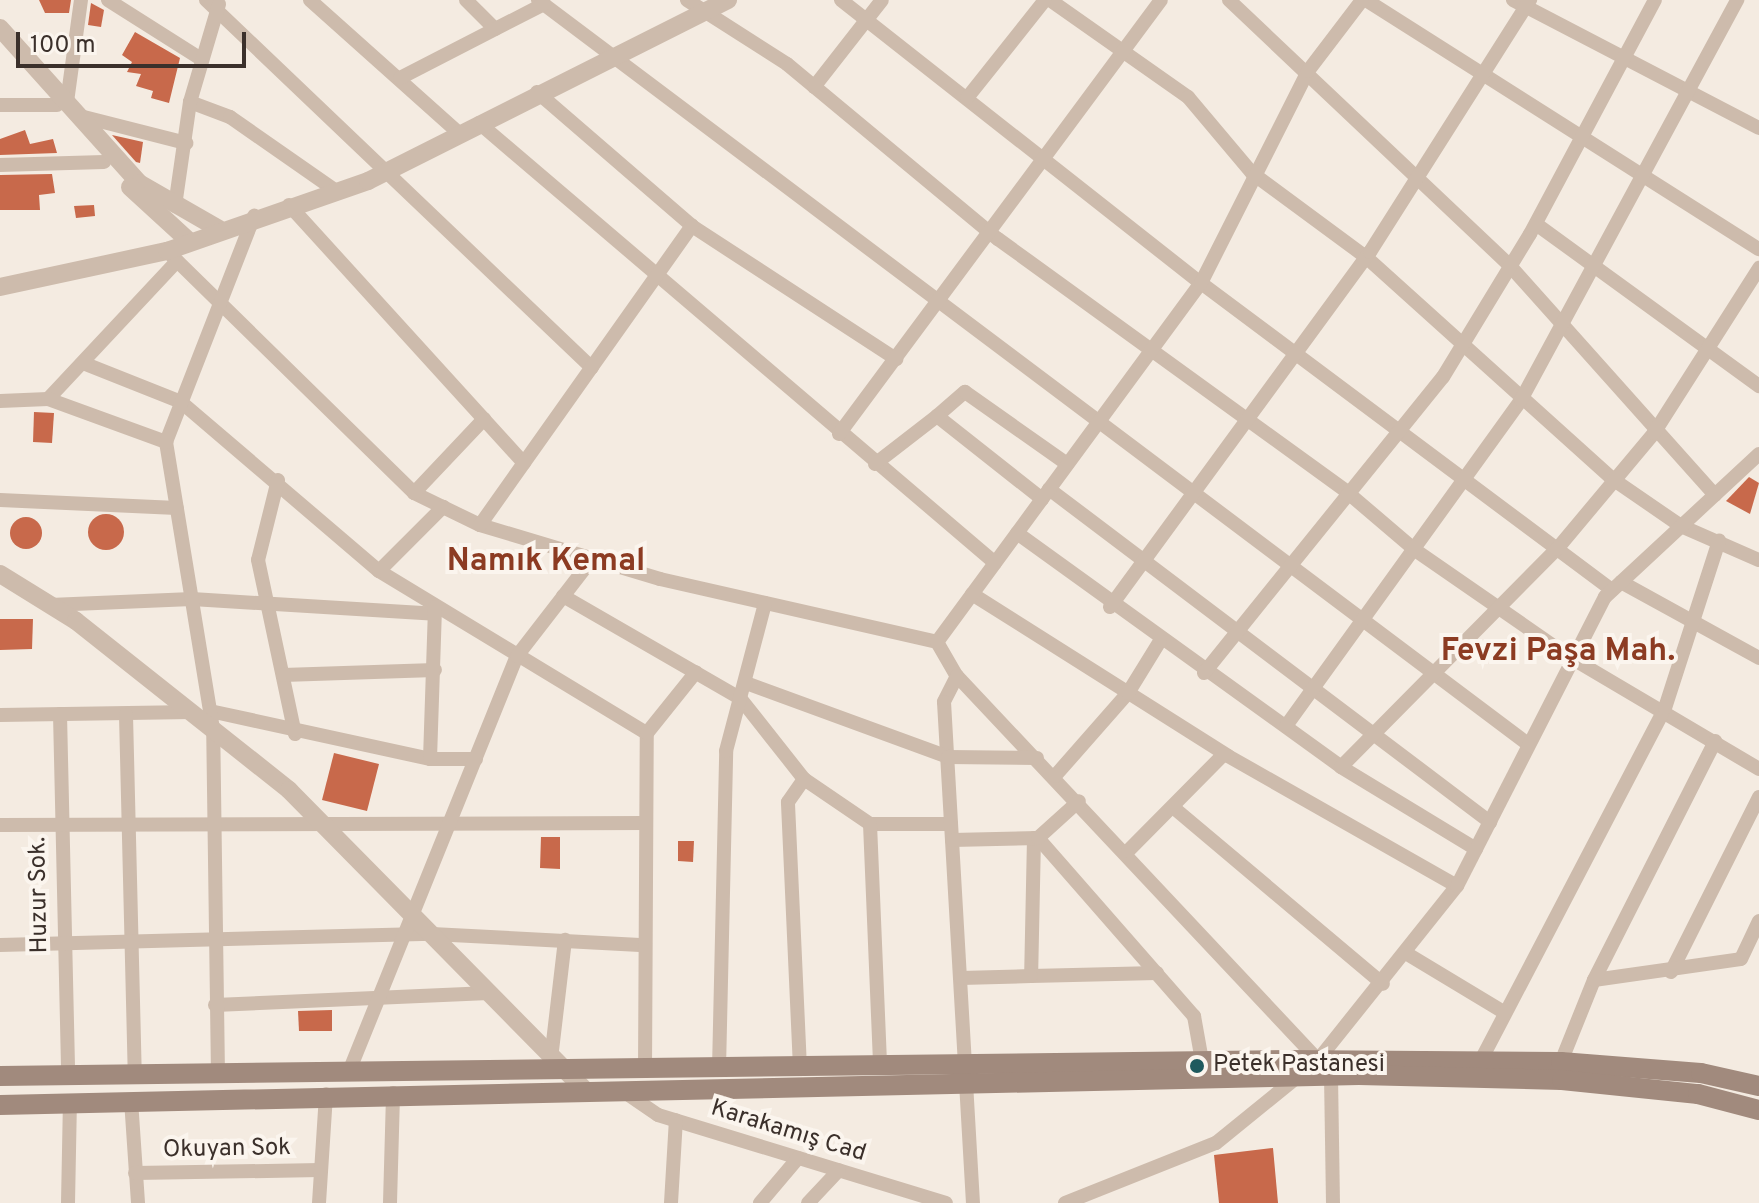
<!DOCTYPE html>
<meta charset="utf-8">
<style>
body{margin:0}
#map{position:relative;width:1759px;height:1203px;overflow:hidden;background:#f4ebe1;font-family:Overpass,sans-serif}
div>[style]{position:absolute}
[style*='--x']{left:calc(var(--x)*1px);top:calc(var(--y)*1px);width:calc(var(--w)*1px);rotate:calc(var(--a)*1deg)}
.building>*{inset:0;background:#c8694b}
.round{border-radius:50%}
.minor>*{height:14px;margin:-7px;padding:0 7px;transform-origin:7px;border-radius:7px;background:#cdbbac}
.tertiary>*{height:18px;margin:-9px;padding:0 9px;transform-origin:9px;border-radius:9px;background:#cdbbac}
.secondary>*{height:20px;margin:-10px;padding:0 10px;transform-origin:10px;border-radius:10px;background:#a18a7d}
.dots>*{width:22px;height:22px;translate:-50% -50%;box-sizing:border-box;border:4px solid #fbf5ee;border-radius:50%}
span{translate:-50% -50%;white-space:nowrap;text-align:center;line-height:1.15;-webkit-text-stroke:8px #fbf5ee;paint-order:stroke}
.street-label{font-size:24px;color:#3b302b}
.poi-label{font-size:24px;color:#3b302b}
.left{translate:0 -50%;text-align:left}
.district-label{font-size:32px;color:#8c3b22;font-weight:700}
.scale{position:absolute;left:16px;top:32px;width:230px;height:36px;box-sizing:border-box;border:4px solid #3b302b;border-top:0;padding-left:10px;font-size:24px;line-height:28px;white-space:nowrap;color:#3b302b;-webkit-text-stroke:6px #fbf5ee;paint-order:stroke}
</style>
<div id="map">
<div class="building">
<i style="clip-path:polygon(39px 0,71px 0,69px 13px,45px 13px)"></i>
<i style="clip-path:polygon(91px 3px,104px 10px,101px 27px,88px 25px)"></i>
<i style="clip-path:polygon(135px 32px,180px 58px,169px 103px,151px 98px,153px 91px,136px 86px,141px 74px,127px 72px,132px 62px,122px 55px)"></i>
<i style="clip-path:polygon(25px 130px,30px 144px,53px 139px,57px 153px,0 155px,0 139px)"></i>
<i style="clip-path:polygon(112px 135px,143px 142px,140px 163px,136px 162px)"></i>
<i style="clip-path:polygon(52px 174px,55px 193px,39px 195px,40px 210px,0 210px,0 175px)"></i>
<i style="clip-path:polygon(94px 205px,95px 216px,76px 218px,74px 206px)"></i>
<i style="clip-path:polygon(34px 412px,54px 413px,52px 443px,33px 442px)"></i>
<i style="clip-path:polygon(1749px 477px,1759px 483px,1750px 514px,1726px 501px)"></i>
<i class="round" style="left:88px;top:514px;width:36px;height:36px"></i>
<i class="round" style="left:10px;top:517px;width:32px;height:32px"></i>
<i style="clip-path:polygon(0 619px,33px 619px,32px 649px,0 650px)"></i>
<i style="clip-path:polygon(334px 753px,379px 764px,367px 811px,322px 800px)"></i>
<i style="clip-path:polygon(541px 837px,560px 837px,560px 869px,540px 868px)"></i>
<i style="clip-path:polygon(678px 841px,694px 841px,693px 862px,678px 861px)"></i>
<i style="clip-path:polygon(332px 1010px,332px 1031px,299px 1031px,298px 1011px)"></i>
<i style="clip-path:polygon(1273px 1148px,1278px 1203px,1219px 1203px,1214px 1155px)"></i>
</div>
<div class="minor">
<i style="--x:108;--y:0;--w:110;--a:32.4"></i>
<i style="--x:206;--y:0;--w:533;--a:43.63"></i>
<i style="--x:310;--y:0;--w:200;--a:41.8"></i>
<i style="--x:466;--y:0;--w:41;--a:45"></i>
<i style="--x:538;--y:0;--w:1238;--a:36.93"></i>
<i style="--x:687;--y:0;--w:119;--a:32.6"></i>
<i style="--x:787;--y:64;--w:274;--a:39.7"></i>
<i style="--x:998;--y:239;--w:431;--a:35.9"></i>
<i style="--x:1347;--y:492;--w:89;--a:40.5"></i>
<i style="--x:1415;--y:550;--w:186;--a:34.7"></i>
<i style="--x:1568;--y:656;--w:222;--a:30.6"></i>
<i style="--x:841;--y:0;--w:458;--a:38.2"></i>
<i style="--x:1201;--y:283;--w:513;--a:36.76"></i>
<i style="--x:1050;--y:0;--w:169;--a:35.1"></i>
<i style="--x:1188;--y:97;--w:99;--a:49.9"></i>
<i style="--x:1252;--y:173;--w:142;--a:36.4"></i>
<i style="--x:1366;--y:257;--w:334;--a:42"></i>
<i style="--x:1614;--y:480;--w:81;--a:34.5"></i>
<i style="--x:1681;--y:526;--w:85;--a:23.6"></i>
<i style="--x:1229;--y:0;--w:388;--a:43.4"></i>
<i style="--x:1511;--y:267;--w:306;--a:48.2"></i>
<i style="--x:1366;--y:0;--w:465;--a:32.4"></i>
<i style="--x:1513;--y:0;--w:277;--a:27.5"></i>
<i style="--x:400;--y:78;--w:162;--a:-27.2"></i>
<i style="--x:814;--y:87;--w:110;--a:-52"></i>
<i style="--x:537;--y:92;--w:205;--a:40.8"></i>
<i style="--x:692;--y:226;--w:244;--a:33.1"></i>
<i style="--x:967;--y:98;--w:125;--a:-51.5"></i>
<i style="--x:67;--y:102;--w:103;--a:-82.2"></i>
<i style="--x:190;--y:102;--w:43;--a:20.6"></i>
<i style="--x:230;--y:117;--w:129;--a:34.9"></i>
<i style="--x:0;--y:105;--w:57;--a:0"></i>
<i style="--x:76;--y:115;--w:114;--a:14.3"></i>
<i style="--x:479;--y:123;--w:678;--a:40.45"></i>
<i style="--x:0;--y:165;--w:104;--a:-1.7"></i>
<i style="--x:289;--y:205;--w:349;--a:47.7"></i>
<i style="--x:175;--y:206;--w:105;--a:-81.8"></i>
<i style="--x:190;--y:102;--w:102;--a:-73.5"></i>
<i style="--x:1536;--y:224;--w:276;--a:36"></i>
<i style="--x:167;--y:251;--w:346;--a:44.4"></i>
<i style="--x:414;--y:493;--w:73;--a:25.9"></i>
<i style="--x:480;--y:525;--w:188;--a:16.7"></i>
<i style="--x:660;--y:579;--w:284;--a:12.8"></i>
<i style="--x:937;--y:642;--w:39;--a:60"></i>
<i style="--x:957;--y:676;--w:527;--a:46.77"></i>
<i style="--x:83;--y:363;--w:105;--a:21.7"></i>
<i style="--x:181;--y:402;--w:260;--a:40.5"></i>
<i style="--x:379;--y:571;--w:313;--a:31.2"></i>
<i style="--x:48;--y:399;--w:189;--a:-46.9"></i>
<i style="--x:0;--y:401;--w:48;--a:-2.4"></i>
<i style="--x:48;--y:399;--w:126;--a:20"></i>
<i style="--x:937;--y:416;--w:37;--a:-41"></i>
<i style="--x:965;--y:392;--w:125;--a:35.2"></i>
<i style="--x:839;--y:434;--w:540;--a:-53.43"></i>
<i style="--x:875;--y:464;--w:78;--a:-37.7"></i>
<i style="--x:937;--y:416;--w:134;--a:38.3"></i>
<i style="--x:278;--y:480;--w:82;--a:104"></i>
<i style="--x:258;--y:560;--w:178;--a:78"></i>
<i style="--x:1049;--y:489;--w:553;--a:37.06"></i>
<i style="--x:414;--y:493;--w:102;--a:-46.6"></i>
<i style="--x:0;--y:500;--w:177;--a:2.6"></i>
<i style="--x:480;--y:525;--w:367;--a:-54.7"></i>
<i style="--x:1017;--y:533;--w:400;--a:35.8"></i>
<i style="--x:1341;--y:767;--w:158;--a:31.3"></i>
<i style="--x:379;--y:571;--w:91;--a:-45"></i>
<i style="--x:1621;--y:582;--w:158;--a:28.8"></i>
<i style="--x:972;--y:594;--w:303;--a:32.3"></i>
<i style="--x:1228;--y:756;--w:263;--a:29.6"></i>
<i style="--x:563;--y:596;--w:204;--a:30"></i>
<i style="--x:740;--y:698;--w:103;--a:51.7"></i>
<i style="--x:804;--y:779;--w:80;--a:34.3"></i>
<i style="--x:870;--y:824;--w:81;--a:0"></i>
<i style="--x:50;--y:605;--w:142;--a:-2.4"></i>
<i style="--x:192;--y:599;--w:243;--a:3.5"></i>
<i style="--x:1110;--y:607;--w:440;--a:-53.8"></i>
<i style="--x:1370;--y:252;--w:299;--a:-57.6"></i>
<i style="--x:937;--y:642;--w:446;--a:-53.7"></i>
<i style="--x:1201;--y:283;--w:237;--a:-63.2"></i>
<i style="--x:1308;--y:71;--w:89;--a:-52.7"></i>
<i style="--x:1204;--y:673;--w:380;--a:-51.1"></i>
<i style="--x:1443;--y:377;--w:167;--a:-58.7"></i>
<i style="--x:1530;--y:234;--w:265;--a:-61.9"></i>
<i style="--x:283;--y:675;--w:152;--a:-1.9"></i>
<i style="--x:957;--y:676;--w:29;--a:117"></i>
<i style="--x:944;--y:702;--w:502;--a:86.69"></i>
<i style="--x:746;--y:683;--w:215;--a:20.1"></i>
<i style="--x:948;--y:757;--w:89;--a:0.6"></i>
<i style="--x:210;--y:711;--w:225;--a:12.3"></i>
<i style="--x:430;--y:759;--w:46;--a:0"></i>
<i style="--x:60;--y:714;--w:361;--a:88.7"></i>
<i style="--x:0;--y:715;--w:192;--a:-0.9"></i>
<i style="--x:126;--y:715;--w:360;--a:88.6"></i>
<i style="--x:1286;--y:726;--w:402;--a:-54.2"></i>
<i style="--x:1521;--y:400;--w:455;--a:-61.6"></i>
<i style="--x:430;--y:759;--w:152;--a:-88.1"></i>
<i style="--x:1341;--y:767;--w:307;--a:-45.3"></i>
<i style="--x:1557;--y:549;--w:151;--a:-50.1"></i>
<i style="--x:1654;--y:433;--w:196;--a:-57.5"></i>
<i style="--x:1055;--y:776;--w:111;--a:-48.7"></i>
<i style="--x:1128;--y:693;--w:61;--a:-58.4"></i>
<i style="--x:1174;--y:808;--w:273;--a:40.1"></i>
<i style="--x:870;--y:824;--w:243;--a:87.6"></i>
<i style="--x:0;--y:825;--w:646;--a:-0.18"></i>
<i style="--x:1034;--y:838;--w:138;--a:91.2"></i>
<i style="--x:1031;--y:976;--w:126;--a:-1.4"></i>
<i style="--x:1038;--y:838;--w:237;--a:48.8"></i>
<i style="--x:1194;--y:1016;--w:46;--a:79.9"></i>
<i style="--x:952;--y:840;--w:86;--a:-1.3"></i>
<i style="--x:1038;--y:838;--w:55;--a:-42.1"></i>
<i style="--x:1128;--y:851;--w:136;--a:-45.3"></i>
<i style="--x:0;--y:945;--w:432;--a:-1.5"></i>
<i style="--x:432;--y:934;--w:213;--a:3"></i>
<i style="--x:1409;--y:955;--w:109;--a:31.1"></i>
<i style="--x:1671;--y:972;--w:196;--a:-63.3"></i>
<i style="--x:961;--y:978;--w:70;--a:-1.6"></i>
<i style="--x:1594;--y:980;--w:148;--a:-8.1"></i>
<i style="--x:1741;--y:959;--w:42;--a:-64.7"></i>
<i style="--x:215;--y:1005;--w:274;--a:-2.5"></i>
<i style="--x:551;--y:1059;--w:120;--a:-83.3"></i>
<i style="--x:1480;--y:1062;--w:399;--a:-62.4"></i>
<i style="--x:1665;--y:708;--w:176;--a:-72.1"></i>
<i style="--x:1561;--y:1062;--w:88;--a:-68.1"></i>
<i style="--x:1594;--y:980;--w:268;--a:-63.1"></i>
<i style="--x:800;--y:1068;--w:266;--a:-92.6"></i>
<i style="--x:788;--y:802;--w:28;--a:-55"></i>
<i style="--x:719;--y:1069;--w:318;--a:-88.7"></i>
<i style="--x:726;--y:751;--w:153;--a:-75.2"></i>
<i style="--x:645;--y:1071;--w:338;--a:-89.7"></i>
<i style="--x:647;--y:733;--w:78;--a:-51.2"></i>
<i style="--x:348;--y:1074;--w:451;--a:-68"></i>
<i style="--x:517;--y:656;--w:123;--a:-52.3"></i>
<i style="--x:218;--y:1075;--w:346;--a:-90.8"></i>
<i style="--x:213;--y:729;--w:291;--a:-99.3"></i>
<i style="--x:166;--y:442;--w:243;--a:-68.7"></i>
<i style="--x:1331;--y:1076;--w:127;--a:89.1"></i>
<i style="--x:623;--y:1091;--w:42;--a:34.4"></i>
<i style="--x:658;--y:1115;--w:301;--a:17"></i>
<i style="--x:131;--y:1100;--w:103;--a:86.1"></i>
<i style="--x:135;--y:1173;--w:185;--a:-0.9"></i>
<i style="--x:68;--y:1203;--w:101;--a:-88.9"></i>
<i style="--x:319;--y:1203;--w:109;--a:-86.3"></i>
<i style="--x:390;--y:1203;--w:110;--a:-88.4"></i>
<i style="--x:671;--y:1203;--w:83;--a:-86.6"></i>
<i style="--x:760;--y:1203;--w:59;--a:-49.8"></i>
<i style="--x:808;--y:1203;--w:45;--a:-46.8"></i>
<i style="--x:1065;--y:1203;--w:162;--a:-21.7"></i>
<i style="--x:1216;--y:1143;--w:132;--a:-39.1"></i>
<i style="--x:1318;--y:1060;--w:223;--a:-51.4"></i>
<i style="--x:1457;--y:886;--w:325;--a:-62.9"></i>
<i style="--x:1605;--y:597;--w:210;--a:-42.9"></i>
</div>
<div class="tertiary">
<i style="--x:0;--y:28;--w:208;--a:48.1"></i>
<i style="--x:139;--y:183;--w:92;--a:29.9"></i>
<i style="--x:130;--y:187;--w:80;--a:42.5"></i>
<i style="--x:0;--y:287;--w:171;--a:-12.2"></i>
<i style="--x:167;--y:251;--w:213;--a:-19.2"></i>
<i style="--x:368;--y:181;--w:403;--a:-26.7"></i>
<i style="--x:0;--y:574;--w:89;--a:31.7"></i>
<i style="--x:76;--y:621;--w:272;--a:38.4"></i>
<i style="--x:289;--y:790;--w:424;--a:45.4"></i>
</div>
<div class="secondary">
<i style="--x:0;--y:1076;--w:1287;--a:-0.71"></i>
<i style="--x:1287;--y:1060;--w:274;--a:0.4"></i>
<i style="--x:1561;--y:1062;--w:140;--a:4.5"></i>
<i style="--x:1701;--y:1073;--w:59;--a:12.6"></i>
<i style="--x:0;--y:1105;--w:1359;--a:-1.26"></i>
<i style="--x:1359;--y:1075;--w:203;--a:1.4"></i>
<i style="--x:1562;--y:1080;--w:137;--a:5.9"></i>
<i style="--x:1698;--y:1094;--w:63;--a:14.7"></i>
</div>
<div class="dots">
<i style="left:1197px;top:1066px;background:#1f5a5e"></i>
</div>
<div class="street-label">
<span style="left:40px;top:895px;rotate:-91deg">Huzur Sok.</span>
<span style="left:788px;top:1132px;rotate:17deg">Karakamış Cad</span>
<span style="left:227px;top:1150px;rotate:-1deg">Okuyan Sok</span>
</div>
<div class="poi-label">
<span class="left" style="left:1213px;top:1066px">Petek Pastanesi</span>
</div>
<div class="district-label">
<span style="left:546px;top:562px">Namık Kemal</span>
<span style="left:1558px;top:652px">Fevzi Paşa Mah.</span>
</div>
<div class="scale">100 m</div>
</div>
